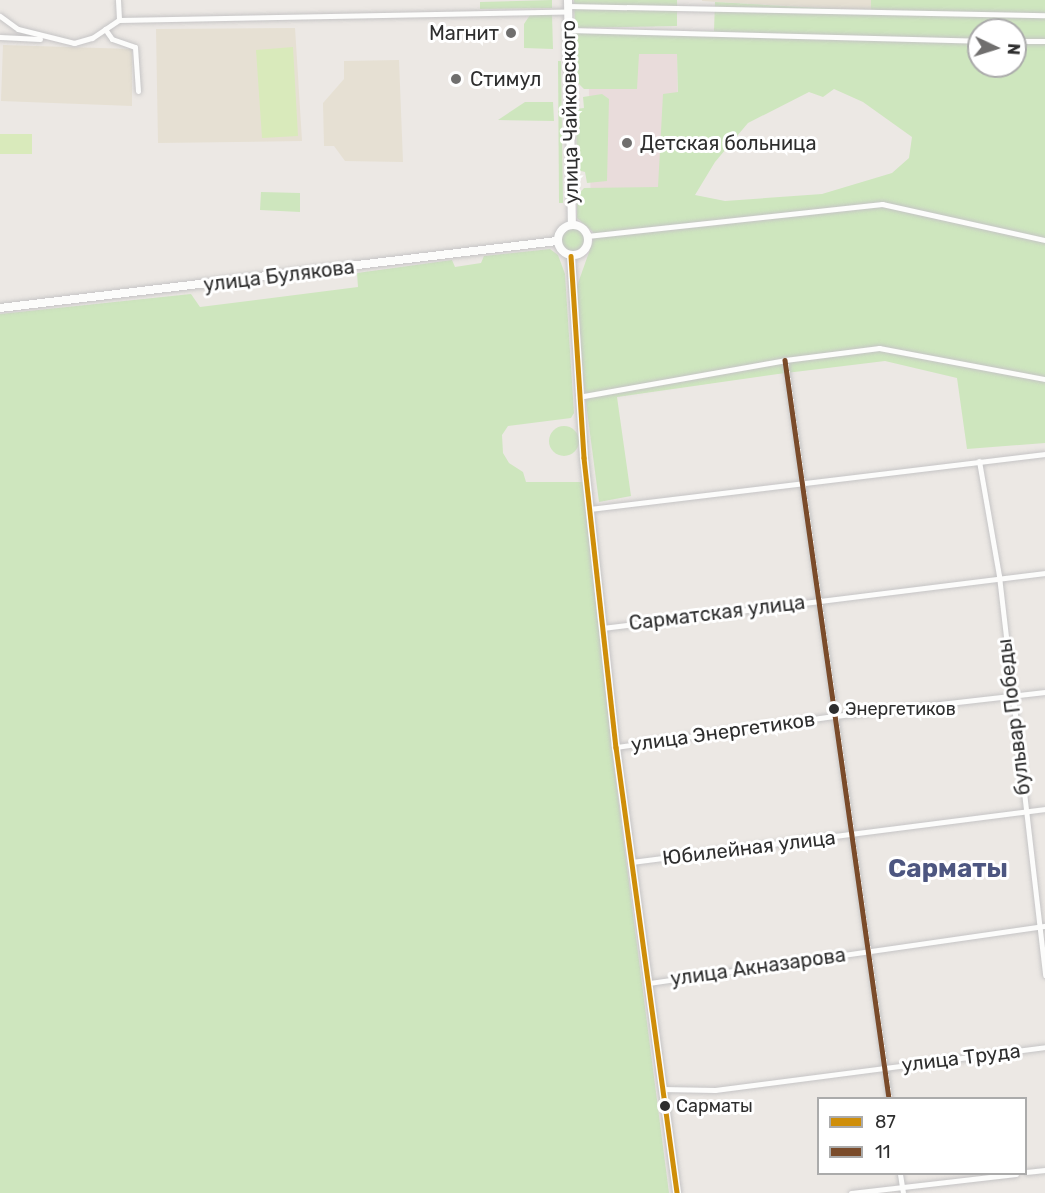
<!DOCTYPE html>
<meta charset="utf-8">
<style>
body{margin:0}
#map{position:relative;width:1045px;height:1193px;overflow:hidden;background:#ece8e4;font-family:Rubik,sans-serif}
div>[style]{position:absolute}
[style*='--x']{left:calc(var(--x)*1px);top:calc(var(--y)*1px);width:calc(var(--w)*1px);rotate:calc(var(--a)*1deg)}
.education>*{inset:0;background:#e6e0d3}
.medical>*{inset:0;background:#e9dcdb}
.green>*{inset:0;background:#cee6be}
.round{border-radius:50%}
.pitch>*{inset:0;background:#d9eabb}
.roads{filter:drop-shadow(0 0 2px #c5c4c5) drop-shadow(0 0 2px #c5c4c5)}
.street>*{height:5px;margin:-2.5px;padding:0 2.5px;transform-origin:2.5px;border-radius:2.5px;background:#fcfcfb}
.secondary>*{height:8px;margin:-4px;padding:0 4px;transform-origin:4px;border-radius:4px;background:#fcfcfb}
.secondary>.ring{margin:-4px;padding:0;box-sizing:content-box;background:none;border:8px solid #fcfcfb;border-radius:50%}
.bus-1>*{height:4.5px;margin:-2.25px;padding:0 2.25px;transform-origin:2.25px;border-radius:2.25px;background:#cf8e09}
.bus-2>*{height:4.5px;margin:-2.25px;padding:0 2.25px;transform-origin:2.25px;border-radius:2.25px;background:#7a4b2a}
.dots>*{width:16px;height:16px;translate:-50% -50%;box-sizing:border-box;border:3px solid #fff;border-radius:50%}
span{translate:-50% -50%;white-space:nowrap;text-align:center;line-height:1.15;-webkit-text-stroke:6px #fff;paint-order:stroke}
.bus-label{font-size:18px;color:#2e2e2e}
.left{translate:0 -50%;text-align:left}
.poi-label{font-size:20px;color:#2e2e2e}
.right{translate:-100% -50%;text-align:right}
.street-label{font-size:20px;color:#2e2e2e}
.district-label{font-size:26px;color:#4d5680;font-weight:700}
.legend{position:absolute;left:817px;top:1097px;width:210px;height:78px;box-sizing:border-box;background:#fff;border:2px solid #ababab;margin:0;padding:8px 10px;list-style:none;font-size:18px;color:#2e2e2e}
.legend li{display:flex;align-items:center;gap:12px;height:30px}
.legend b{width:30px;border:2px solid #ababab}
.north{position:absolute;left:967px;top:18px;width:60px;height:60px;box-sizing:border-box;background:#fff;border:2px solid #ababab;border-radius:50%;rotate:94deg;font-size:16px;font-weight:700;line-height:24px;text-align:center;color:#2e2e2e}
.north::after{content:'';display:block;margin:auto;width:21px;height:27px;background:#706f6e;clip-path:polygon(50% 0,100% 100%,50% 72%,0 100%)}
</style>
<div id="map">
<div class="education">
<i style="clip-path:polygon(871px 0,871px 11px,702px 1px,702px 0)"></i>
<i style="clip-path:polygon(295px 28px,302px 141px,158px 143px,156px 29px)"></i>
<i style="clip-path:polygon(3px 45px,132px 49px,132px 106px,1px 101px)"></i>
<i style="clip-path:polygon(399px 60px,403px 162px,345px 161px,334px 146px,324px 146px,323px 103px,344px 79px,344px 61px)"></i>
</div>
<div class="medical">
<i style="clip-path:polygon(588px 35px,677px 35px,679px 199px,591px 219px)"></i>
</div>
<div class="green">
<i style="clip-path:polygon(552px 0,552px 8px,480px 9px,480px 2px)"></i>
<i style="clip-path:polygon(574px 0,677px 0,677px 26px,575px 28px)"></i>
<i style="clip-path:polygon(evenodd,871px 0,1045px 0,1045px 443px,967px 449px,957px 378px,885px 361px,778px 374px,617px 397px,631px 496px,599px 502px,584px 388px,577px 286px,593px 241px,593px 232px,577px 218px,577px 196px,584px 188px,658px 187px,663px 94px,678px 92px,677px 54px,639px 54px,637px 89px,584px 89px,575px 80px,574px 32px,714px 31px,715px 2px,871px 11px,871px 0,979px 30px,1015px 30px,1015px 66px,979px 66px,979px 30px,871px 0,834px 89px,863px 102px,912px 137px,909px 158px,892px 173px,822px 194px,725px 201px,695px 195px,715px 162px,748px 123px,809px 92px,823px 97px,834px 89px)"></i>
<i style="clip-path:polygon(530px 15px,552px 15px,553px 49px,524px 48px,524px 24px)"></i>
<i style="clip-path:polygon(558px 61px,561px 61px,563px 203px,559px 203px)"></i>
<i style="clip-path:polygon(602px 94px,609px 99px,607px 181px,587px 183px,585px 172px,577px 170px,576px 109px,584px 108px,583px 97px)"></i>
<i style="clip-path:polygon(525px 102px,553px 102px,554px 121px,498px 120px)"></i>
<i style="clip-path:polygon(261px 192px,300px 193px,300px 212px,260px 210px)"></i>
<i class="round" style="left:562px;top:229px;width:22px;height:22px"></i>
<i style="clip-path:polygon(550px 249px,558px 255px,565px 274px,574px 413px,571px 418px,508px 426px,502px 435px,503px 453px,509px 463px,523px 472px,526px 482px,583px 482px,613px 759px,669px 1193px,0 1193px,0 314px,191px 294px,200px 307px,358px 287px,357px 273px,452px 260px,455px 267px,481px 263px,484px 256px)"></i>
<i class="round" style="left:549px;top:426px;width:30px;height:30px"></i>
</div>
<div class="pitch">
<i style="clip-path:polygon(293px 47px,298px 136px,262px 138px,256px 50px)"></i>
<i style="clip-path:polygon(0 134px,32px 134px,32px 154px,0 154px)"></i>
</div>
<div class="roads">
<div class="street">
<i style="--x:118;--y:0;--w:20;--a:87"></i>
<i style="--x:568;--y:6;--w:477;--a:1.1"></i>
<i style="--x:0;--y:16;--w:22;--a:36"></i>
<i style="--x:18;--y:29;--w:58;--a:14"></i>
<i style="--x:74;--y:43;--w:19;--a:-16"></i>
<i style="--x:92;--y:38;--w:32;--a:-34"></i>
<i style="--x:119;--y:20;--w:449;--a:-1.1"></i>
<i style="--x:105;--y:29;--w:12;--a:55"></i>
<i style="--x:112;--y:39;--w:24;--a:19"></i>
<i style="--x:135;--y:47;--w:44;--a:86.1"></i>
<i style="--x:569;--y:30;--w:410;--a:1.5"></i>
<i style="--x:0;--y:37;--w:40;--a:2.9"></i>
<i style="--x:1015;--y:41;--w:30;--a:0"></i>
<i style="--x:587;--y:236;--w:297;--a:-6.2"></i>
<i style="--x:882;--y:204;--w:167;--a:12.5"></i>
<i style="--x:785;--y:360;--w:745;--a:81.98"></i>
<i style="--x:578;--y:397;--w:210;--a:-10.1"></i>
<i style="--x:785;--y:360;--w:95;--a:-7.3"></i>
<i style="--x:879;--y:348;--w:169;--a:10.6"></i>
<i style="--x:979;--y:461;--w:117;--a:80.1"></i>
<i style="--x:999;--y:576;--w:402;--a:83.4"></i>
<i style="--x:590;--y:509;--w:458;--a:-6.9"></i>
<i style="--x:603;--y:628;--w:445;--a:-7.1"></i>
<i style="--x:616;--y:747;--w:221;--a:-8.1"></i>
<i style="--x:835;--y:716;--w:211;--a:-6.5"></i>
<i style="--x:632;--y:862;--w:416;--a:-7.3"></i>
<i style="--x:649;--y:983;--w:400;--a:-8.2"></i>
<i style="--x:662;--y:1089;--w:53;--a:1.1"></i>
<i style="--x:715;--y:1090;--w:333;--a:-7.4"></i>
<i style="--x:1026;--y:1172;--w:19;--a:-6"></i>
<i style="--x:900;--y:1174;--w:19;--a:81"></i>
<i style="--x:851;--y:1193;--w:166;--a:-6.6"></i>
</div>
<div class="secondary">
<i style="--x:568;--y:0;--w:225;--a:89"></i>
<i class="ring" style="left:558px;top:225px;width:22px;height:22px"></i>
<i style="--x:571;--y:256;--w:202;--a:86.3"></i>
<i style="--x:584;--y:458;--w:291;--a:83.7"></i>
<i style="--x:616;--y:747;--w:450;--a:82.2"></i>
<i style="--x:0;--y:308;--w:561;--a:-6.86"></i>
</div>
</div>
<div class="bus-1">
<i style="--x:571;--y:256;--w:202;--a:86.3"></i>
<i style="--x:584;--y:458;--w:291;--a:83.7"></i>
<i style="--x:616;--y:747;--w:450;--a:82.2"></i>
</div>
<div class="bus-2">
<i style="--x:785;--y:360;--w:745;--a:81.98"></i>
</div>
<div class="dots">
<i style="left:511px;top:33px;background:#706f6e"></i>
<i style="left:456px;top:79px;background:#706f6e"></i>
<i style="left:627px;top:143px;background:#706f6e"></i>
<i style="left:834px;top:709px;background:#2e2e2e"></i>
<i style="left:665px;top:1106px;background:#2e2e2e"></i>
</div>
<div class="bus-label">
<span class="left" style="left:845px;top:709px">Энергетиков</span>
<span class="left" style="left:676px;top:1106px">Сарматы</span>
</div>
<div class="poi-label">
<span class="right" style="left:499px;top:33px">Магнит</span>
<span class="left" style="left:470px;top:79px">Стимул</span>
<span class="left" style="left:640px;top:143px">Детская больница</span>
</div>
<div class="street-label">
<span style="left:570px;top:112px;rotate:-91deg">улица Чайковского</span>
<span style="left:279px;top:276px;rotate:-7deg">улица Булякова</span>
<span style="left:717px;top:613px;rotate:-7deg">Сарматская улица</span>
<span style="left:1014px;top:717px;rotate:-97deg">бульвар Победы</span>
<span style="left:723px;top:732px;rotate:-8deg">улица Энергетиков</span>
<span style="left:749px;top:848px;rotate:-7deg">Юбилейная улица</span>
<span style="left:758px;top:967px;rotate:-8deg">улица Акназарова</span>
<span style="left:961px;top:1058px;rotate:-7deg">улица Труда</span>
</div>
<div class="district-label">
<span style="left:948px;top:869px">Сарматы</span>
</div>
<ul class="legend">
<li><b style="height:8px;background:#cf8e09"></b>87</li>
<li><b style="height:8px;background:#7a4b2a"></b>11</li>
</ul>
<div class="north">N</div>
</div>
